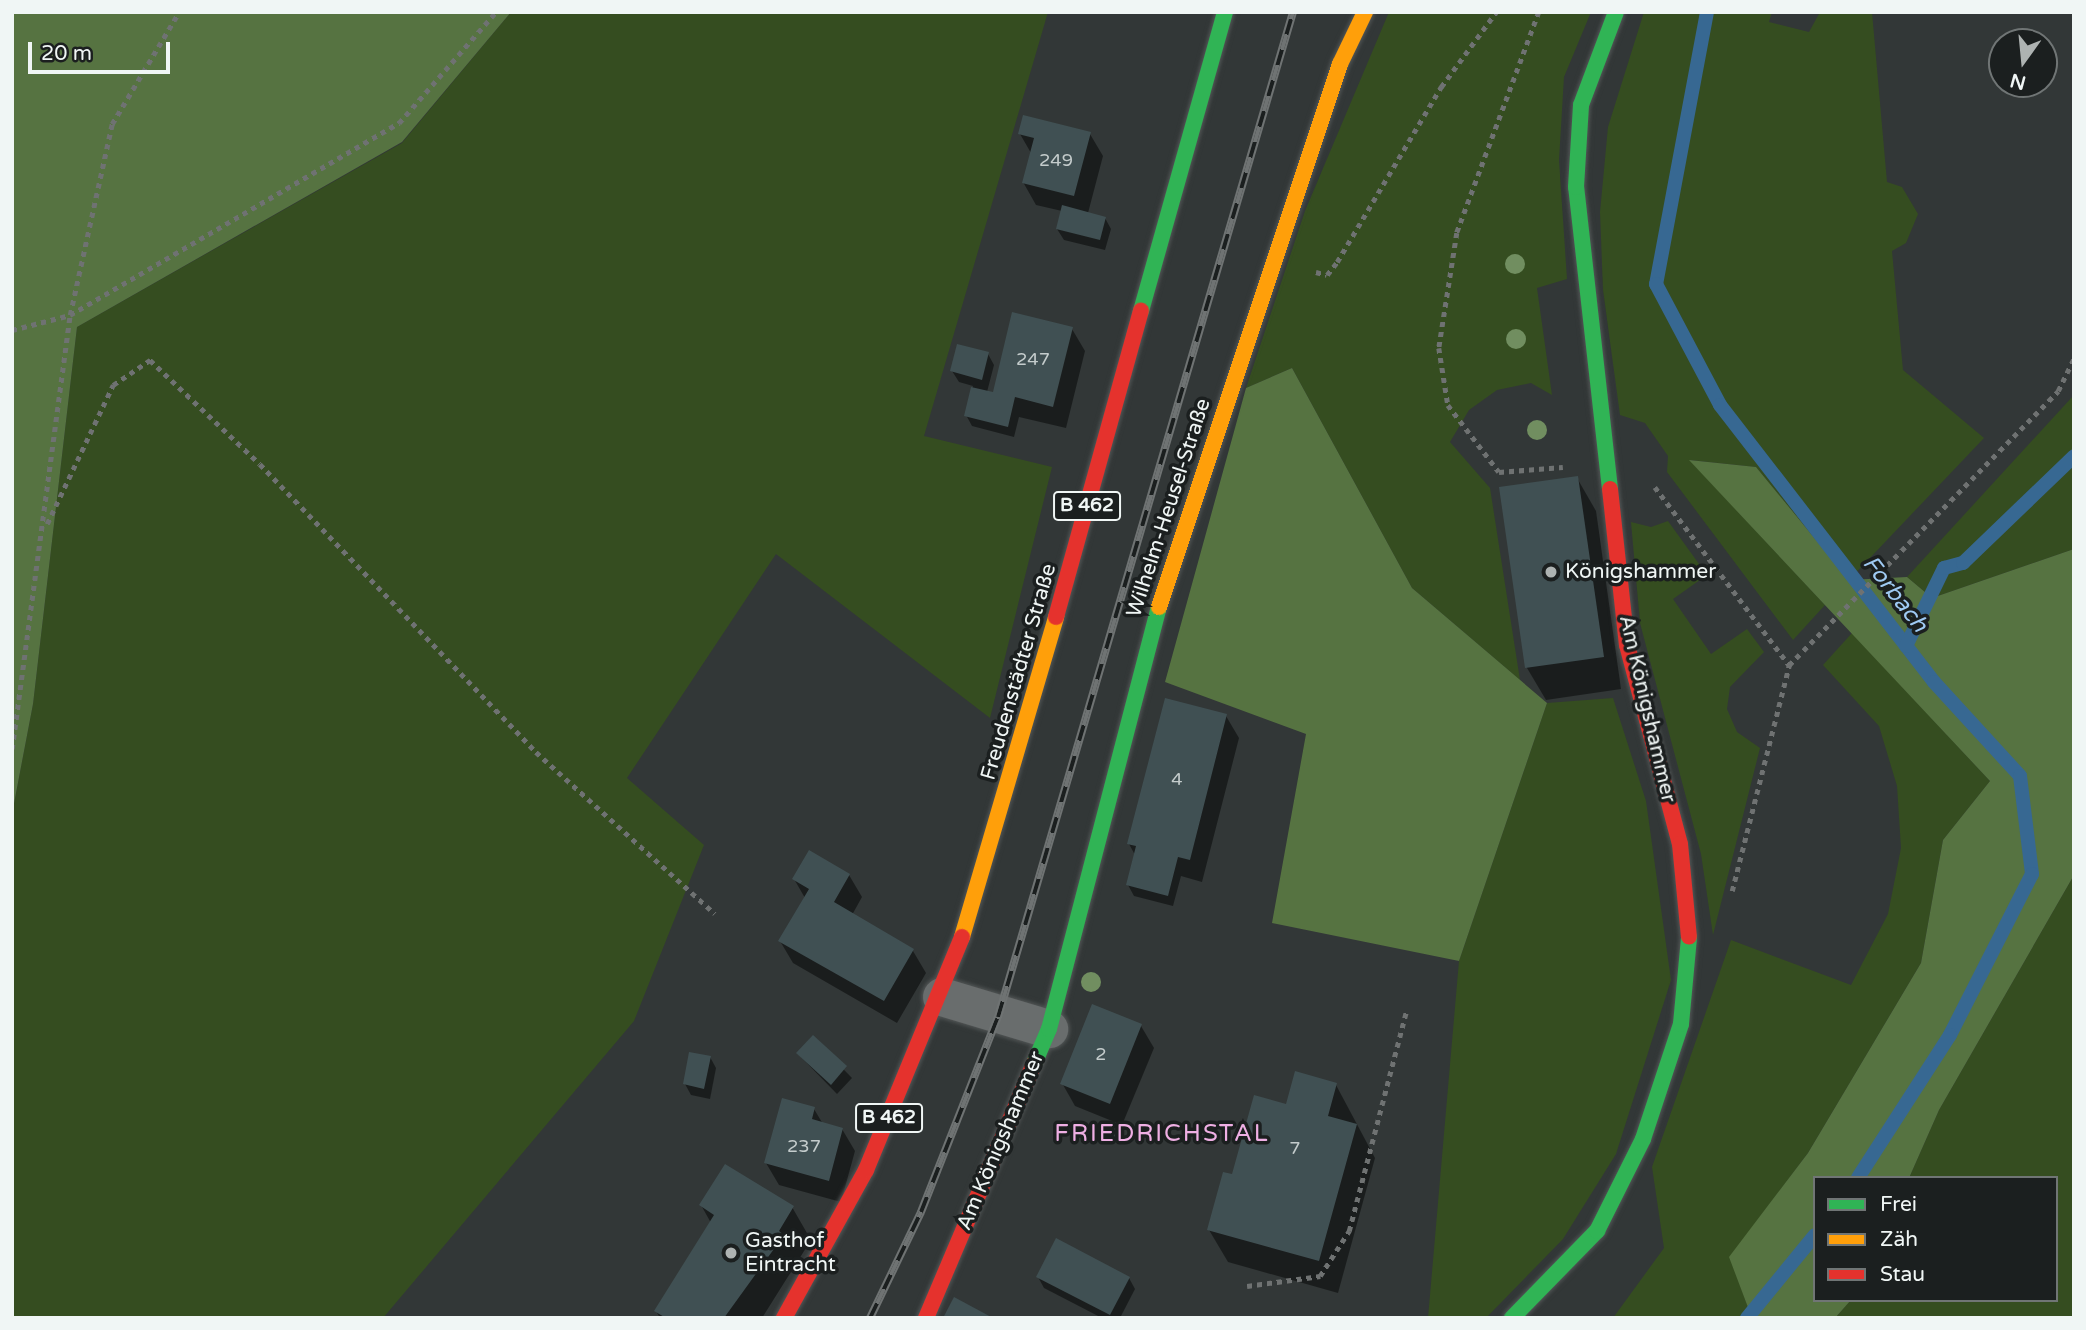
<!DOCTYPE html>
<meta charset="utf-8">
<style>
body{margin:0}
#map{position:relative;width:2086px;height:1330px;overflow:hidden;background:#323737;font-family:"Varela Round",sans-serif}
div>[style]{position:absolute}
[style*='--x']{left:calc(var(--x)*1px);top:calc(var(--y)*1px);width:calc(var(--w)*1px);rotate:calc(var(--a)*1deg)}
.green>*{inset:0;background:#354d20}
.forest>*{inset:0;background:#567341}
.shadow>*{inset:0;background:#0007}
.stream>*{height:14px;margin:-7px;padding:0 7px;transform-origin:7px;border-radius:7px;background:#376892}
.building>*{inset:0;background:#405053}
.path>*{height:4.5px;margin-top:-2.25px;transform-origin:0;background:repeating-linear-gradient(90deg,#6f7272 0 5px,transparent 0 10px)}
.roads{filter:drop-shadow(0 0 2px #525656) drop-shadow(0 0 2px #525656)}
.street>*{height:38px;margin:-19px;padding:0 19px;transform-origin:19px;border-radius:19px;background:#696d6d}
.fast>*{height:16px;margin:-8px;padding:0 8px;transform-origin:8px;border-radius:8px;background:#30b455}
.slow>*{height:16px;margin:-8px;padding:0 8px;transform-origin:8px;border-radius:8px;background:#ff9f0a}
.jam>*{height:16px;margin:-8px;padding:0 8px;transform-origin:8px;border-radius:8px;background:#e5322d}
.rail>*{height:8px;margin-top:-4px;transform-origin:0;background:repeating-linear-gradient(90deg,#1b1f1f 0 16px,#6f7373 0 32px);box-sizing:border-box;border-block:2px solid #6f7373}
.trees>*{width:20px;height:20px;margin:-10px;border-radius:50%;background:#718e60}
.dots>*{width:19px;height:19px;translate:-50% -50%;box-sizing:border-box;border:4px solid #1b1f1f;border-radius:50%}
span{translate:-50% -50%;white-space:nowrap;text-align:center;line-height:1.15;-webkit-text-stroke:7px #1b1f1f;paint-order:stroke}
.number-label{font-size:18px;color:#c4cccc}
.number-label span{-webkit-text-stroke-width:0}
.shield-label span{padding:2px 5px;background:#1b1f1f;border:2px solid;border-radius:5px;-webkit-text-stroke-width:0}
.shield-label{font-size:19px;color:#f0f6f5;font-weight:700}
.street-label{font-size:21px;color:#f0f6f5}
.poi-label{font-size:21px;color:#f0f6f5}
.left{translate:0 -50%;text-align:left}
.water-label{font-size:23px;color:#9fcaf3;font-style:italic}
.quarter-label{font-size:24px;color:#efafe4;letter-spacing:2px}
.frame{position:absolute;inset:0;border:14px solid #f0f6f5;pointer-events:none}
.legend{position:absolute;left:1813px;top:1176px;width:245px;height:126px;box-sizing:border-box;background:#1b1f1f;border:2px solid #707575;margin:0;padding:9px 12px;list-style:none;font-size:21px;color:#f0f6f5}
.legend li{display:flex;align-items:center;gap:14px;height:35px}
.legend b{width:35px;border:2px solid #707575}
.north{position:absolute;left:1988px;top:28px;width:70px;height:70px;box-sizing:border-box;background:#1b1f1f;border:2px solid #707575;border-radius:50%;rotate:195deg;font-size:19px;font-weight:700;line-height:28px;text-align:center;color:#f0f6f5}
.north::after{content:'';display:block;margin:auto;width:24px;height:32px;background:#aeb3b2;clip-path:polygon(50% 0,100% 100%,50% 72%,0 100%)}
.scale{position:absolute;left:28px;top:42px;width:142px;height:32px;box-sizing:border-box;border:4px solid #f0f6f5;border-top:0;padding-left:9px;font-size:21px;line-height:24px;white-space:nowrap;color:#f0f6f5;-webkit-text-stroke:5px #1b1f1f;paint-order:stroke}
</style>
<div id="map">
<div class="green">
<i style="clip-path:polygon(511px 12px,1048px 12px,924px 436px,1052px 467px,990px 718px,776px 554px,627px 778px,704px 845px,634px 1021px,383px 1318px,12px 1318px,12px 814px,33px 704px,77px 327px,402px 143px)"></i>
<i style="clip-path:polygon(1389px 12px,1591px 12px,1564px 77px,1559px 160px,1567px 279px,1537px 288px,1552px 395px,1531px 383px,1497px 390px,1469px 410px,1450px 442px,1490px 488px,1520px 680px,1412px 588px,1292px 368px,1246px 388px,1305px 211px)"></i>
<i style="clip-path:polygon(1644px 12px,1772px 12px,1769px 22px,1809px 32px,1820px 12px,1872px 12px,1887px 182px,1902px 187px,1918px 214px,1906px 243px,1892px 251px,1903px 370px,1984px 438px,1849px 580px,1756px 467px,1690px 460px,1825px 605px,1793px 640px,1667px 472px,1668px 456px,1645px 423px,1620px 415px,1603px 290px,1600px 212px,1608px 127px)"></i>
<i style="clip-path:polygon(2074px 395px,2074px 549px,1932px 598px,1907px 577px)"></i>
<i style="clip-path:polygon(1668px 521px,1707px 575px,1673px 599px,1711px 654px,1747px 629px,1764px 652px,1730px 687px,1727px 709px,1737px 732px,1760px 748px,1713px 935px,1701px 854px,1640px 623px,1631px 522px,1651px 527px)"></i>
<i style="clip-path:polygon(1852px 633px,1990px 781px,1943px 840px,1921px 963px,1808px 1153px,1730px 1257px,1752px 1318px,1613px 1318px,1664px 1248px,1652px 1167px,1731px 940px,1851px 985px,1888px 914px,1901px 848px,1897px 786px,1879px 726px,1823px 665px)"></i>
<i style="clip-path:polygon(1613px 698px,1646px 801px,1671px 980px,1616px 1154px,1563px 1239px,1486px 1318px,1428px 1318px,1459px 961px,1547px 703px)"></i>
<i style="clip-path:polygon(2074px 875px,2074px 1318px,1835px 1318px,1851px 1300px,2056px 1300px,2056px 1178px,1909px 1178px,1939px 1110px)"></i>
</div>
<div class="forest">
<i style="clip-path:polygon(12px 12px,511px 12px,402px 142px,77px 327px,33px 704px,12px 814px)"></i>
<i style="clip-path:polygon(1292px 368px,1412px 588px,1547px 703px,1459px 961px,1272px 923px,1306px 734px,1165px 682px,1246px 388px)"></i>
<i style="clip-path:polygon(1689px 460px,1756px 467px,1849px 580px,1907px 577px,1932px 598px,2074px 549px,2074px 875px,1939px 1110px,1909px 1178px,1815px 1178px,1815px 1300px,1851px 1300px,1835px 1318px,1752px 1318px,1729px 1257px,1808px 1153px,1921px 963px,1943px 840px,1990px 781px)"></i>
</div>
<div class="shadow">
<i style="clip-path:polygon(1020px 134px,1090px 134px,1103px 156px,1088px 213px,1105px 218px,1111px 229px,1105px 250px,1064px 240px,1057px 229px,1062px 211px,1036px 205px,1023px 182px,1031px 153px)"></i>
<i style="clip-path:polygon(1072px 329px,1085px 351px,1066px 428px,1019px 417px,1014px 437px,972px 426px,966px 415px,973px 386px,959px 382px,952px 371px,988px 354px,994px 365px,987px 392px,998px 395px)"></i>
<i style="clip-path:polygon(1577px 478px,1596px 511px,1621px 689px,1546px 700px,1527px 668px)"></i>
<i style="clip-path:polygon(1226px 716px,1239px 738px,1202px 882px,1181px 876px,1173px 906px,1134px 896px,1128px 885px,1135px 855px,1129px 844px)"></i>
<i style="clip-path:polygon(849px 875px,862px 897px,852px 915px,913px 951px,926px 973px,897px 1023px,793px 963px,780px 941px,805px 898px,794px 879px)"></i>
<i style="clip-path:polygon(1141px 1026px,1154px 1048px,1122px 1125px,1075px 1106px,1062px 1083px)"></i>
<i style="clip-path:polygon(813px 1038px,852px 1078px,837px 1094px,798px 1054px)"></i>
<i style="clip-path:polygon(710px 1057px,716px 1068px,710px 1099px,691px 1095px,685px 1084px)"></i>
<i style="clip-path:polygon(1336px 1085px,1375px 1158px,1338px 1293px,1228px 1262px,1209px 1230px,1233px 1176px,1287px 1107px)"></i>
<i style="clip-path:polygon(814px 1109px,823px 1124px,842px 1129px,855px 1151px,841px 1202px,779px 1185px,766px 1163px)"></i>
<i style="clip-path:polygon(701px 1205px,792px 1207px,811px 1240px,762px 1318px,660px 1318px,656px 1311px,711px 1223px)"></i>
<i style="clip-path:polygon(1038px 1277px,1129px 1278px,1135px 1289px,1120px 1318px,1102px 1318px,1044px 1288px)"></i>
</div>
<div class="stream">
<i style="--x:1707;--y:12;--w:277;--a:100.6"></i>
<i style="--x:1656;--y:284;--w:137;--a:62.1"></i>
<i style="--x:1720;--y:405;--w:350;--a:52.3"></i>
<i style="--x:1934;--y:682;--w:127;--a:47.5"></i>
<i style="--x:2020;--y:776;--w:99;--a:83"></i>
<i style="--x:2032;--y:874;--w:181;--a:117"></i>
<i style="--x:1950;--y:1035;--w:170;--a:122.8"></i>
<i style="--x:1906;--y:646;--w:87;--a:-64"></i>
<i style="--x:1944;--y:568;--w:20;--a:-15"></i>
<i style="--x:1963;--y:563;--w:154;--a:-43.9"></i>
<i style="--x:1747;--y:1318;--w:107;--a:-50.7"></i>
</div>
<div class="building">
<i style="clip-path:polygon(1023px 115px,1091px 132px,1074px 196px,1022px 183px,1034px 138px,1018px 134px)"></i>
<i style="clip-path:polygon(1062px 205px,1106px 217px,1100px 240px,1056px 229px)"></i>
<i style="clip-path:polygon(1012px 312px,1073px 327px,1053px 407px,1015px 397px,1008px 427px,964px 416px,971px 387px,993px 392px)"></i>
<i style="clip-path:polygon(957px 344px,989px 352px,982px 380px,950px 371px)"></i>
<i style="clip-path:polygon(1578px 476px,1604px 657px,1525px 668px,1499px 487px)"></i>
<i style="clip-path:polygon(1165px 698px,1227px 714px,1190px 860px,1178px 857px,1168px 896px,1126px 885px,1136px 846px,1127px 844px)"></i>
<i style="clip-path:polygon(809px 850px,850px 874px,834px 902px,914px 949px,884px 1001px,778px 941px,809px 889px,792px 879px)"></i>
<i style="clip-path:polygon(1092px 1004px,1142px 1024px,1110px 1104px,1060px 1084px)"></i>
<i style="clip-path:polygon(813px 1035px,847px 1066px,831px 1085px,796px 1053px)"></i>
<i style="clip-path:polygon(689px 1052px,711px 1056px,704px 1089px,683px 1084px)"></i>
<i style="clip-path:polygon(1295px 1071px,1337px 1083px,1328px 1116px,1357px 1124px,1319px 1261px,1207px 1230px,1223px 1172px,1232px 1174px,1254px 1095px,1286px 1104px)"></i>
<i style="clip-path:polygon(782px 1098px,815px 1107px,812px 1119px,843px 1128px,829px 1181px,764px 1163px)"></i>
<i style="clip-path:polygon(725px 1164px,794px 1206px,779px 1231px,784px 1235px,724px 1318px,666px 1318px,654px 1311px,714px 1215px,699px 1205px)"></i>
<i style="clip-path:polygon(1056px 1238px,1130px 1277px,1110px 1315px,1036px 1277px)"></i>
<i style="clip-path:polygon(954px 1297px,993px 1318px,943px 1318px)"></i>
</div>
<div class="path">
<i style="--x:1539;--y:12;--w:236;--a:110.4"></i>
<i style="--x:1457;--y:233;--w:116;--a:98.9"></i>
<i style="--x:1439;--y:348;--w:58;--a:81"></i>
<i style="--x:1448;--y:405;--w:84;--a:52.7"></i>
<i style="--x:1499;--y:472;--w:64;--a:-4.5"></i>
<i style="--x:1316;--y:272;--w:11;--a:15"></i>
<i style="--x:1327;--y:275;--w:16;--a:-52"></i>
<i style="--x:1337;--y:262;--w:204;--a:-59.3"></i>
<i style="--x:1441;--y:87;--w:93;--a:-53.7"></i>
<i style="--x:12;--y:330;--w:60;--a:-14.5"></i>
<i style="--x:70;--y:315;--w:381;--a:-30.3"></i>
<i style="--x:399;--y:123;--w:147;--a:-48.9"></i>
<i style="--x:1655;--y:487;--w:223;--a:53"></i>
<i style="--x:47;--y:524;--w:154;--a:-64.6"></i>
<i style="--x:113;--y:385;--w:45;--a:-34"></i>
<i style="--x:150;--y:360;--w:151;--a:43.4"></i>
<i style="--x:260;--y:464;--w:399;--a:46.2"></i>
<i style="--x:536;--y:752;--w:241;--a:42.1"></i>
<i style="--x:12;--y:749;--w:438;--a:-82.4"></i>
<i style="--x:70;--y:315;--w:196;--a:-77.6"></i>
<i style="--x:112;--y:124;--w:131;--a:-59.1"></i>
<i style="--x:1732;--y:891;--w:233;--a:-75.8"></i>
<i style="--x:1789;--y:665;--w:384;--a:-45.5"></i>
<i style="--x:2058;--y:391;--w:37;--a:-64"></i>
<i style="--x:1247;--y:1286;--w:74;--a:-7.8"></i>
<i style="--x:1320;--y:1276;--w:54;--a:-57.2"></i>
<i style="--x:1349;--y:1231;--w:229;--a:-75.4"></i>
</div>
<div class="roads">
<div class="street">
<i style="--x:942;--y:997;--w:112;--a:16.7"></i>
</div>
<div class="fast">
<i style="--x:1141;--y:311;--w:311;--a:-74.3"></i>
<i style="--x:1610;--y:489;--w:304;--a:-96.4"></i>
<i style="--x:1576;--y:187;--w:82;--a:-86.5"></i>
<i style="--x:1581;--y:105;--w:99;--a:-69.4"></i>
<i style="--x:1034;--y:1064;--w:38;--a:-67"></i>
<i style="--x:1049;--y:1029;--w:436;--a:-75.4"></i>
<i style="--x:1512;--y:1318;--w:122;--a:-45.7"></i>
<i style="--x:1597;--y:1231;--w:103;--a:-63.4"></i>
<i style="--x:1643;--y:1139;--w:121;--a:-71.7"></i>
<i style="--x:1681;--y:1024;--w:87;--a:-84.7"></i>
</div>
<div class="slow">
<i style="--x:1159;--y:607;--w:572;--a:-71.57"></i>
<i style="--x:1340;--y:64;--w:58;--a:-64.3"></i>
<i style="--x:962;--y:937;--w:334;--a:-73.6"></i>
</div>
<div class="jam">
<i style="--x:1610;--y:489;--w:157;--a:83.8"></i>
<i style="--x:1627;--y:645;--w:206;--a:75.1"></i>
<i style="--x:1680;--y:844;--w:93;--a:84.5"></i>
<i style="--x:1056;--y:617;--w:318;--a:-74.5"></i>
<i style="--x:784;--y:1318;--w:169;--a:-61"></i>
<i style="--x:866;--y:1170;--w:252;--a:-67.6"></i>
<i style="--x:926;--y:1318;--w:276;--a:-67"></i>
</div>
</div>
<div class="rail">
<i style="--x:870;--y:1318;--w:118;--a:-64.3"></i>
<i style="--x:921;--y:1212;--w:210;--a:-68.5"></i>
<i style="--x:998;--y:1017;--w:1047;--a:-73.64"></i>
</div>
<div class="trees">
<i style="left:1515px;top:264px"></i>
<i style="left:1516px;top:339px"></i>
<i style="left:1537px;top:430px"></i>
<i style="left:1091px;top:982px"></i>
</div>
<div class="dots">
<i style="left:1551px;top:572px;background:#aeb3b2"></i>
<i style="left:731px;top:1253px;background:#aeb3b2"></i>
</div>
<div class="number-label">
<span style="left:1056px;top:160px">249</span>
<span style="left:1033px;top:359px">247</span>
<span style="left:1177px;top:779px">4</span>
<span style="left:1101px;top:1054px">2</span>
<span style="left:804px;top:1146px">237</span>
<span style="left:1295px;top:1148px">7</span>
</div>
<div class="shield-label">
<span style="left:1087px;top:506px">B 462</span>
<span style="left:889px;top:1118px">B 462</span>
</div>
<div class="street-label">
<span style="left:1169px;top:508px;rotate:-72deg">Wilhelm-Heusel-Straße</span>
<span style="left:1019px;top:672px;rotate:-74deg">Freudenstädter Straße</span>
<span style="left:1647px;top:709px;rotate:77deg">Am Königshammer</span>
<span style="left:1001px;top:1141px;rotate:-67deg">Am Königshammer</span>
</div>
<div class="poi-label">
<span class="left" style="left:1565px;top:572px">Königshammer</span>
<span class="left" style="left:745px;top:1253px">Gasthof<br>Eintracht</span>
</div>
<div class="water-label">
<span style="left:1895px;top:594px;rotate:52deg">Forbach</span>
</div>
<div class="quarter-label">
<span style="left:1162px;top:1134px">FRIEDRICHSTAL</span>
</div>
<div class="frame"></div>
<ul class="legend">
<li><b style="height:9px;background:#30b455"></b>Frei</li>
<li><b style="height:9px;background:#ff9f0a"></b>Zäh</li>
<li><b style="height:9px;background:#e5322d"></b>Stau</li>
</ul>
<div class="north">N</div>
<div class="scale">20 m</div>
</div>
